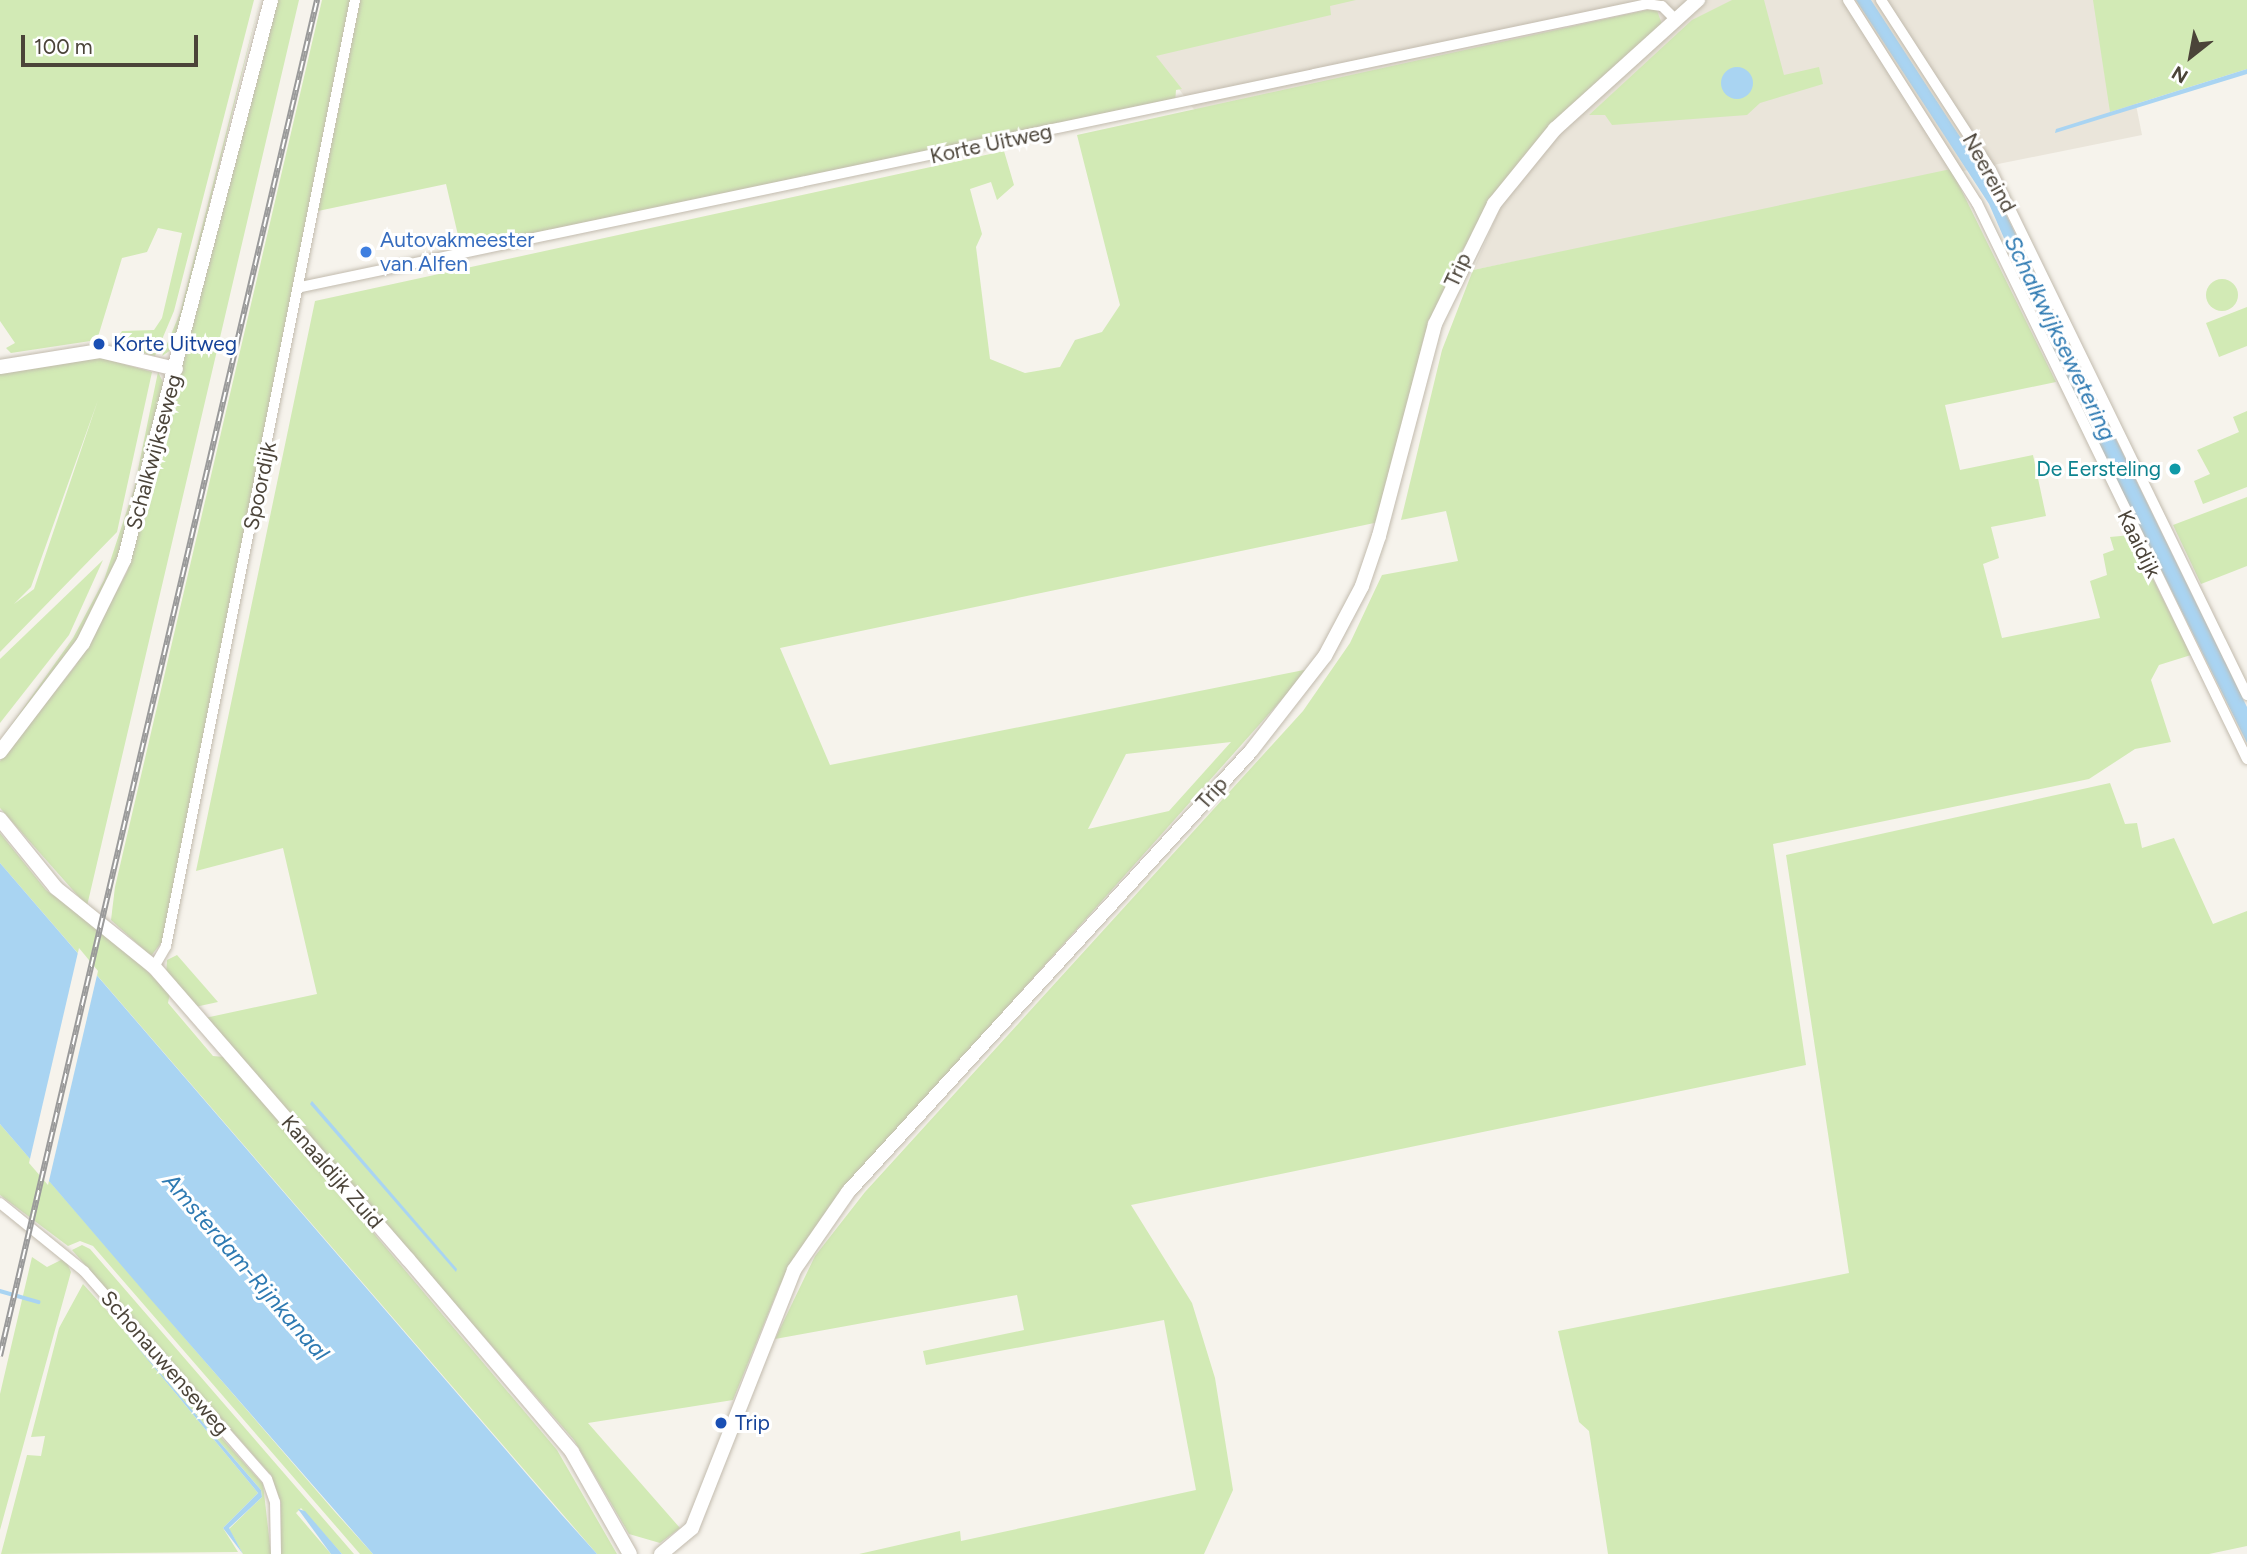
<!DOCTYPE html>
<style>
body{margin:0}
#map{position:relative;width:2247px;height:1554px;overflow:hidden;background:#f6f3ec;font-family:Figtree,sans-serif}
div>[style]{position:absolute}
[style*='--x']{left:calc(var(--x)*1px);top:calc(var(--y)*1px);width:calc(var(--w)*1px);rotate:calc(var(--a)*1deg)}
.residential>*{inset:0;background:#eae5da}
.green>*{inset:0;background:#d2eab5}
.round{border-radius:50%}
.water>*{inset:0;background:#a9d4f2}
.pier>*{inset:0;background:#f6f3ec}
.stream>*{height:3.5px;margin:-1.75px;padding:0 1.75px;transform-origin:1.75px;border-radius:1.75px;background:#a9d4f2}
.roads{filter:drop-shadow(0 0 2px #c2bbae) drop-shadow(0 0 2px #c2bbae)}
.minor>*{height:10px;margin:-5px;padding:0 5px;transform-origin:5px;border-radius:5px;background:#fff}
.tertiary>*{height:14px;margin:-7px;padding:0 7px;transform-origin:7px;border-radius:7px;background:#fff}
.rail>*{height:6px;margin-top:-3px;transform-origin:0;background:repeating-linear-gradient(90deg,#fff 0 10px,#9a9a9a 0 20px);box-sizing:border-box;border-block:2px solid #9a9a9a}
.dots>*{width:19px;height:19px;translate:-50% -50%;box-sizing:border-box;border:4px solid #fff;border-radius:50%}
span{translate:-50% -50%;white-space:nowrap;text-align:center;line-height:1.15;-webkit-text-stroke:6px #fff;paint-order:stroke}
.street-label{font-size:21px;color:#4b4439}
.shop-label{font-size:21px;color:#366cbe}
.left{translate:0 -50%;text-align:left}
.transit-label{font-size:21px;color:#164399}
.culture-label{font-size:21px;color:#0d838f}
.right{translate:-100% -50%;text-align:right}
.water-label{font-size:23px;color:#2e7ab2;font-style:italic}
.north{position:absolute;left:2156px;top:21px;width:70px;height:70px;-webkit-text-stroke:5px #fff;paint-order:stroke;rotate:211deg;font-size:19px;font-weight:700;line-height:28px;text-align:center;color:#4b4439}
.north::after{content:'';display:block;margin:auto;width:24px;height:32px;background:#4b4439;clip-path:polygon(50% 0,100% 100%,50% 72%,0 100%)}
.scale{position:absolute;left:21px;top:35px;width:177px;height:32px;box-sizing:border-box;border:4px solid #4b4439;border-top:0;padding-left:9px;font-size:21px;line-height:24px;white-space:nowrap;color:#4b4439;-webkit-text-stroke:5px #fff;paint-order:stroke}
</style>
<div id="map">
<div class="residential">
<i style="clip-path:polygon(1347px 0,2115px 0,2142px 135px,1473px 270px,1505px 197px,1567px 121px,1195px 111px,1155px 56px)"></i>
</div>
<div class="green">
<i style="clip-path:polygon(0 0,254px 0,174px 311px,155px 356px,118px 346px,117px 340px,122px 331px,154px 330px,162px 318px,182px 233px,158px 228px,147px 252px,122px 258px,97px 340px,11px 353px,6px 348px,15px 343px,0 321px)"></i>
<i style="clip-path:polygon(260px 0,174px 348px,162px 356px,180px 313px)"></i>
<i style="clip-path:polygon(276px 0,299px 0,87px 906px,0 808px,0 761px,76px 665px,127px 572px)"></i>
<i style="clip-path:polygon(322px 0,352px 0,165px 938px,151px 956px,111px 920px,115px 887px)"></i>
<i style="clip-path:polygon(358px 0,1356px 0,1330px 6px,1331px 15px,1156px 56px,1182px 89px,1176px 90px,1175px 103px,461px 248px,446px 184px,318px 211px)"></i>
<i style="clip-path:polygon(1732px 0,1764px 0,1784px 75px,1819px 67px,1823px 84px,1760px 103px,1747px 115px,1612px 125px,1605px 115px,1589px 115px,1692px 20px)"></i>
<i style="clip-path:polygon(2093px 0,2247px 0,2247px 69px,2110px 112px)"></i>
<i style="clip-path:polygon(evenodd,1656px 8px,1662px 24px,1528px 151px,1458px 257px,1424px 337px,1379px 522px,780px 648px,830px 765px,1309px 669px,835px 1200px,779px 1287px,733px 1400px,588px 1423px,680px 1528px,660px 1543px,629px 1534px,574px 1440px,205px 1018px,317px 994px,283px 848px,196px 871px,315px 301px,1004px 151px,1014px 185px,997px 200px,991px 182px,970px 189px,982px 234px,976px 247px,990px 359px,1025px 373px,1060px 367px,1075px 340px,1102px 332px,1120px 305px,1077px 135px,1656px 8px,1231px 742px,1169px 811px,1088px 829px,1126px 754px,1231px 742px)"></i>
<i style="clip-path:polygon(1951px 169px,2056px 382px,1945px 405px,1960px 470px,2033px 455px,2046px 516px,1991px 527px,1999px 558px,1983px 564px,2002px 638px,2100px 618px,2090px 581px,2107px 575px,2103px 554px,2114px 550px,2110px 537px,2131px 535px,2191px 655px,2159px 665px,2151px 680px,2171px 742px,2135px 749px,2089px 779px,1773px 844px,1806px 1065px,1131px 1205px,1192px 1303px,1215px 1378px,1233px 1490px,1204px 1554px,859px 1554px,960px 1531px,961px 1541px,1196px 1490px,1164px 1320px,926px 1365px,923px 1351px,1024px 1330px,1017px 1295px,775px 1339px,815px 1256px,865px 1192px,1303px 711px,1350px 643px,1382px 575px,1458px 561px,1446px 511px,1401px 520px,1442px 350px,1473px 270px)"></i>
<i class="round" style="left:2206px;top:279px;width:32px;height:32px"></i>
<i style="clip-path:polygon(2247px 307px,2247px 346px,2219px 357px,2206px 323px)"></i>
<i style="clip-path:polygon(evenodd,98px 357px,152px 372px,117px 532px,0 652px,0 373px,98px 357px,98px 400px,34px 589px,14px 604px,31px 587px,98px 400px)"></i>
<i style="clip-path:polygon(158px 372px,164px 384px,118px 559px,77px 640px,0 741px,73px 638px,104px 580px,134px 489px)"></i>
<i style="clip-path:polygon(2247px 411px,2247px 487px,2203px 504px,2194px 481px,2210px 474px,2197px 450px,2239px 432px,2233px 417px)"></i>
<i style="clip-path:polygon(2247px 497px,2247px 566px,2201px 584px,2173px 525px)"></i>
<i style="clip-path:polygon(103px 560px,69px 635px,0 723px,0 659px)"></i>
<i style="clip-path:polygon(2110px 783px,2125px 824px,2137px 823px,2142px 848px,2174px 838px,2213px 924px,2247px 911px,2247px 1546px,2209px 1554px,1608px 1554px,1589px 1431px,1579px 1422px,1558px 1331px,1849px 1273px,1786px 855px)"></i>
<i style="clip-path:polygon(0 833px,46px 890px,111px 937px,170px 993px,168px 1003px,213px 1056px,224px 1057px,262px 1101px,557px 1450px,617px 1554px,597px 1554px,0 863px)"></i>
<i style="clip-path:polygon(177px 955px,218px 1002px,195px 1007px,166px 976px,167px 960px)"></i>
<i style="clip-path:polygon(0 1124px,335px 1512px,373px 1554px,360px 1554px,93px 1246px,80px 1241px,68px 1246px,0 1195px)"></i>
<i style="clip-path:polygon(82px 1245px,90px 1249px,354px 1554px,342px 1554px,301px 1508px,296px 1513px,331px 1554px,281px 1554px,281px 1503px,271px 1475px,72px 1250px)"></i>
<i style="clip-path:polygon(32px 1257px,47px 1267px,65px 1258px,71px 1272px,0 1530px,0 1394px)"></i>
<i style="clip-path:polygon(83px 1284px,263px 1484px,271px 1554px,243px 1554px,229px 1529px,262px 1497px,261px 1490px,124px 1331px,258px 1493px,223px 1528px,238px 1552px,1px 1554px,27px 1455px,41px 1456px,45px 1436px,31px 1437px,59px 1328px)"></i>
</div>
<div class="water">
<i style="clip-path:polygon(1856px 0,1871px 0,1992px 186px,2247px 707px,2247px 743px,2057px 359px,1989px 204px)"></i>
<i class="round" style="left:1721px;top:67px;width:32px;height:32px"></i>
<i style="clip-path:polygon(2247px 69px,2247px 74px,2055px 133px,2056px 129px)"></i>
<i style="clip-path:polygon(0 863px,561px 1514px,597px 1554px,373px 1554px,146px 1294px,0 1124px)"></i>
<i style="clip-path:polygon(312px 1101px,457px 1269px,456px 1272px,310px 1104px)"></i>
<i style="clip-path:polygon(124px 1331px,261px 1490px,262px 1497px,229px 1528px,243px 1554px,223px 1528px,258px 1493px)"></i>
<i style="clip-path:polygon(298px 1509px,305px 1511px,342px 1554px,331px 1554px)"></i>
</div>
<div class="pier">
<i style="clip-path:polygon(79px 948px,98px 971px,48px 1185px,29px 1163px)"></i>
</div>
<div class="stream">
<i style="--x:0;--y:1291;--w:40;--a:16"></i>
</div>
<div class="roads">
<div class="minor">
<i style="--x:1848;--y:0;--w:241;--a:57.6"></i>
<i style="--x:1977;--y:203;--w:618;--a:64.1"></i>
<i style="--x:1881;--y:0;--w:202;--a:57.1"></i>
<i style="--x:1991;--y:170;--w:584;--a:64.01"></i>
<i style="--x:301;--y:287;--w:1375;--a:-11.87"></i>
<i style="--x:1647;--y:4;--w:15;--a:8"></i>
<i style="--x:1662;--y:6;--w:18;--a:45"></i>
<i style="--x:154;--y:967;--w:24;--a:-60"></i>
<i style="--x:166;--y:946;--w:965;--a:-78.7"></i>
<i style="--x:0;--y:1203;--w:108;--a:39"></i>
<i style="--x:84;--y:1271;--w:277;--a:48.7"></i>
<i style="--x:267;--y:1479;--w:24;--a:71"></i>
<i style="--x:275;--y:1502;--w:52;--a:88.9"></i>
</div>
<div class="tertiary">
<i style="--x:0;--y:367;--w:101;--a:-9.1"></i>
<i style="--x:100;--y:351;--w:78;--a:13.3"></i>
<i style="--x:0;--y:752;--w:137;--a:-52.7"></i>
<i style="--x:83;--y:643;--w:93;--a:-63.7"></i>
<i style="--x:124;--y:560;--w:579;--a:-75.29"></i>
<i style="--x:0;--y:819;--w:89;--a:50.9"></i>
<i style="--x:56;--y:888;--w:126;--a:38.9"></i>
<i style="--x:154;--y:967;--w:387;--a:49"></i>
<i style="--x:408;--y:1259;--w:253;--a:49.6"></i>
<i style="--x:572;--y:1452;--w:117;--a:60.4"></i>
<i style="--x:661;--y:1554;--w:40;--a:-40"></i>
<i style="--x:692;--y:1528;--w:277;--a:-68.4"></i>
<i style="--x:794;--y:1270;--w:95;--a:-55.3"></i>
<i style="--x:848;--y:1192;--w:597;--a:-47.58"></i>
<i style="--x:1251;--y:751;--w:120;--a:-52.1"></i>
<i style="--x:1325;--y:656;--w:79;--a:-62.1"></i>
<i style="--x:1362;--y:586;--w:53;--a:-71.2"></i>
<i style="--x:1379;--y:536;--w:219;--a:-75.2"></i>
<i style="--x:1435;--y:324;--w:134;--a:-63.8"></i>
<i style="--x:1494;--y:204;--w:97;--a:-50.9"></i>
<i style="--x:1555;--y:129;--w:193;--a:-42.1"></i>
</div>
</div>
<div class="rail">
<i style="--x:0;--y:1356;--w:1393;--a:-76.84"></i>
</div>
<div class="dots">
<i style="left:366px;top:252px;background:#3f7fe0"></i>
<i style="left:99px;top:344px;background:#1a4fb4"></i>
<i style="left:2175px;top:469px;background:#0f9aa8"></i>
<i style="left:721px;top:1423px;background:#1a4fb4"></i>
</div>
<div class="street-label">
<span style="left:991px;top:144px;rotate:-12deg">Korte Uitweg</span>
<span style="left:1989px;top:173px;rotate:61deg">Neereind</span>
<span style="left:1458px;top:270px;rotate:-65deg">Trip</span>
<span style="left:154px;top:452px;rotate:-75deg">Schalkwijkseweg</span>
<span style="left:260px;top:486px;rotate:-78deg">Spoordijk</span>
<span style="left:2139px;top:544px;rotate:64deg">Kaaidijk</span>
<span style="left:1212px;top:793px;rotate:-48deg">Trip</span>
<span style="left:332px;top:1172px;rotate:49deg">Kanaaldijk Zuid</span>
<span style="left:165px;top:1363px;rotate:49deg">Schonauwenseweg</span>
</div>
<div class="shop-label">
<span class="left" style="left:380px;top:252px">Autovakmeester<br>van Alfen</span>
</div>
<div class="transit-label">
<span class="left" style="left:113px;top:344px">Korte Uitweg</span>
<span class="left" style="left:735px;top:1423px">Trip</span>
</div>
<div class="culture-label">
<span class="right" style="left:2161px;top:469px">De Eersteling</span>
</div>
<div class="water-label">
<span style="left:2060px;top:338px;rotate:64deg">Schalkwijksewetering</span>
<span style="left:246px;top:1267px;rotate:49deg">Amsterdam-Rijnkanaal</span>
</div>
<div class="north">N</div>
<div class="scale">100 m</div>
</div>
